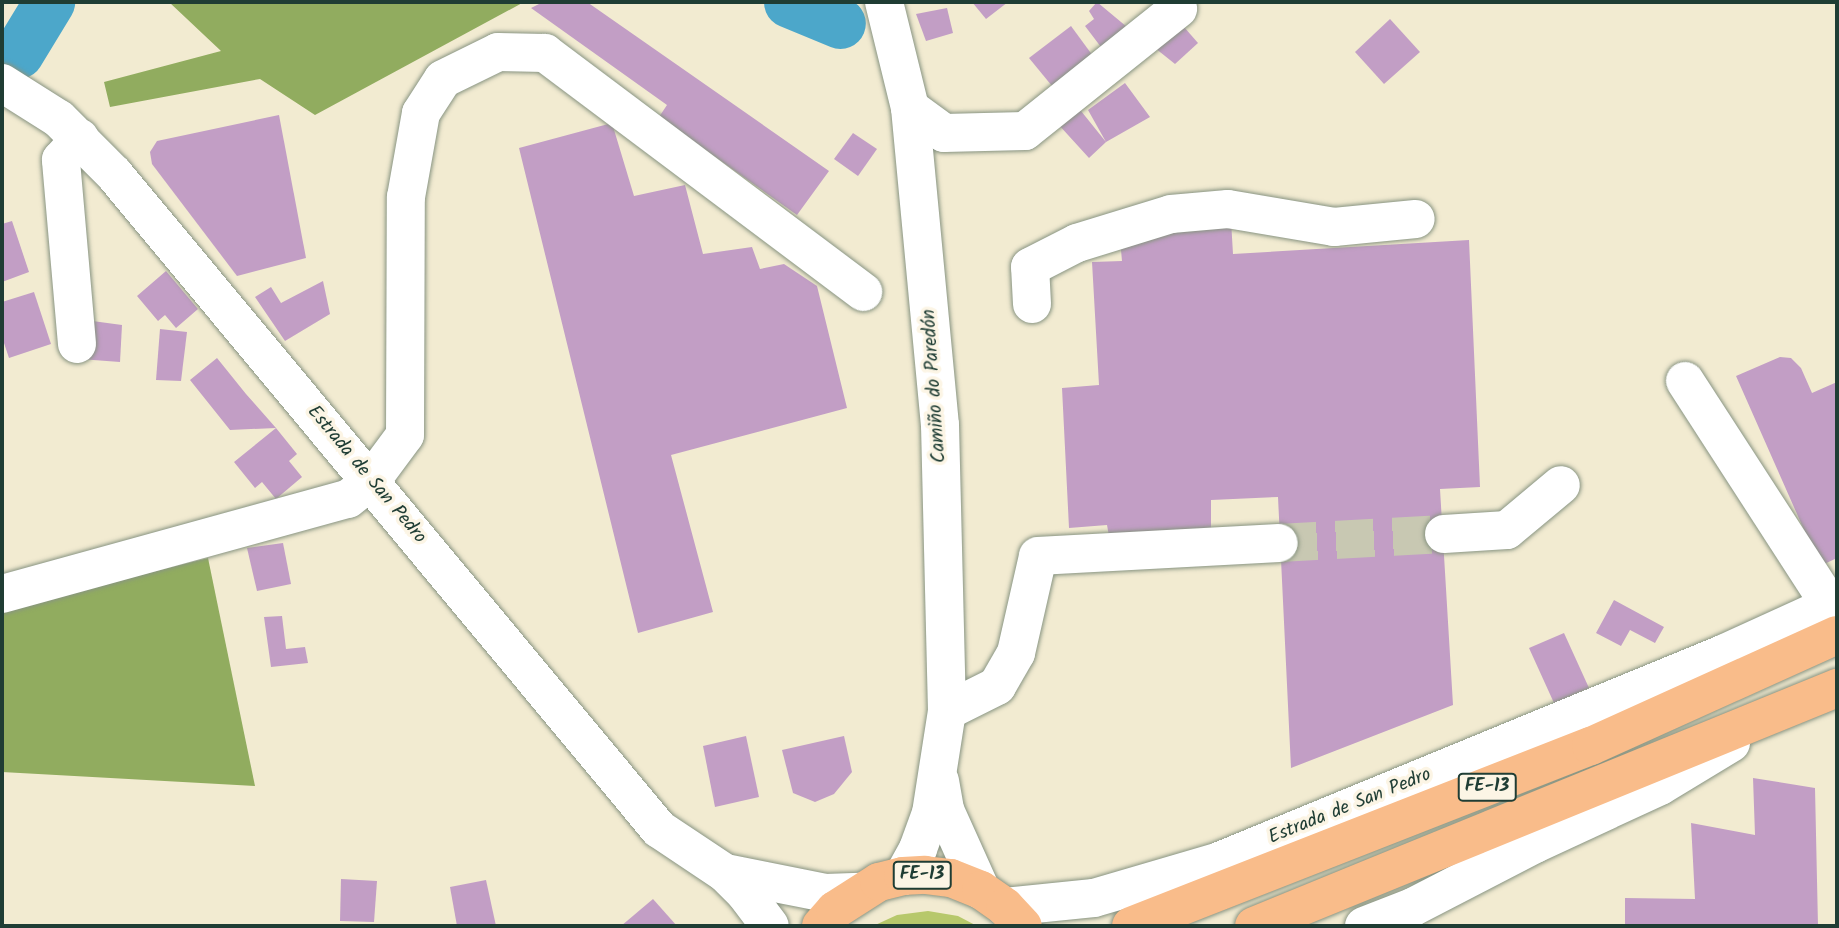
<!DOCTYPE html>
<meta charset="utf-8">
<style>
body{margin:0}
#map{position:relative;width:1839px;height:928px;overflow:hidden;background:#f2ebd1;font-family:Kalam,sans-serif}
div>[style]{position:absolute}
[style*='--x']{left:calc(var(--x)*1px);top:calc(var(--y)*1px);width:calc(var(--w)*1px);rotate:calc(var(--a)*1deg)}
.green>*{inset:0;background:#b7c86b}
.forest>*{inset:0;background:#91ac5f}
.river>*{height:51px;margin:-25.5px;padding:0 25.5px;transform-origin:25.5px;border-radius:25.5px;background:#4ca7ca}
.building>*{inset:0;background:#c29ec5}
.minor-tunnel>*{height:38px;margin-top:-19px;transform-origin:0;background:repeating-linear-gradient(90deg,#c8c8b2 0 38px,transparent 0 57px)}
.roads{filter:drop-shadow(0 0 2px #889482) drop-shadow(0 0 2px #889482)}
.minor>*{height:38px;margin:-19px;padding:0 19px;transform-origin:19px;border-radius:19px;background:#fff}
.highway>*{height:38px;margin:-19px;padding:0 19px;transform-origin:19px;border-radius:19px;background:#f9bc8a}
span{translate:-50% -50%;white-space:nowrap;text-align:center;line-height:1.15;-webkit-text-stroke:7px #fcf5e5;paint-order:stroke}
.shield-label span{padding:2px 5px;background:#fcf5e5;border:2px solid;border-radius:5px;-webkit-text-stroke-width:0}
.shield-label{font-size:18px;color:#1f3d34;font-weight:700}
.street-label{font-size:19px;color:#1f3d34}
.frame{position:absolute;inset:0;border:4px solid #1f3d34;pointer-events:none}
</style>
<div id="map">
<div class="green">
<i style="clip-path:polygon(928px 911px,958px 916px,977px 926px,873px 926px,897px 915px)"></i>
</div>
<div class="forest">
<i style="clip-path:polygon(169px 2px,524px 2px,315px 115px,260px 79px,110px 107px,104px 82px,221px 51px)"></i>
<i style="clip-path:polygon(208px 558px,255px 786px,2px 772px,2px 610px)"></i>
</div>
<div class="river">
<i style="--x:789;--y:2;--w:55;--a:22.4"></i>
<i style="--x:18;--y:53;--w:60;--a:-58.7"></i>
</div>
<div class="building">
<i style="clip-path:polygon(543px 2px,587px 2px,829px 171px,797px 215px,659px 117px,667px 105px,531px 8px)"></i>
<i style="clip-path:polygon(972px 2px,1008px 2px,986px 19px)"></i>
<i style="clip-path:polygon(1097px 2px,1127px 27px,1104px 51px,1085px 26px,1094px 19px,1089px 11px)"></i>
<i style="clip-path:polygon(947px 8px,953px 33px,926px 41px,916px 14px)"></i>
<i style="clip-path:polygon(1177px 19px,1198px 43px,1175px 64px,1150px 44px)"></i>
<i style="clip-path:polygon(1390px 19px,1420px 52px,1384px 84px,1355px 52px)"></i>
<i style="clip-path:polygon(1071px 26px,1093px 56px,1052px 86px,1029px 58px)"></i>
<i style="clip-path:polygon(1125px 83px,1150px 117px,1106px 142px,1089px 158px,1058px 124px,1077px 106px,1106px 142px,1088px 110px)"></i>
<i style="clip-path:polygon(279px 115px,306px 258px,237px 276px,152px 164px,150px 152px,157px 141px)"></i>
<i style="clip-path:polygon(612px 123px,634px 196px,685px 185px,703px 254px,752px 247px,760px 269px,784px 264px,817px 286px,847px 408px,671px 455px,713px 612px,638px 633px,519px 148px)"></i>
<i style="clip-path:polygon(853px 133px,877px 149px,858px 176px,834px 159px)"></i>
<i style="clip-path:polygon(1231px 220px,1233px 254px,1469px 240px,1480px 487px,1440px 489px,1453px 705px,1291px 768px,1278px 497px,1211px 500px,1211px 531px,1109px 536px,1107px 525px,1069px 528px,1062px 388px,1099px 385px,1092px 262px,1122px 261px,1120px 239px)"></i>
<i style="clip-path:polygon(12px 221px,29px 272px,2px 282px,2px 224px)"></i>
<i style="clip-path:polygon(166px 271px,198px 309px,176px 328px,165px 315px,158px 321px,137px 296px)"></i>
<i style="clip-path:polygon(323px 281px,330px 314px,285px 341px,255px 297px,271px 287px,281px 303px)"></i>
<i style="clip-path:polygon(34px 292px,51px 344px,9px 358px,2px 337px,2px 302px)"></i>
<i style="clip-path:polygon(85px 320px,122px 325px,120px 362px,80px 359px)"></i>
<i style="clip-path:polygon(160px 329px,187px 332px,181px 381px,156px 380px)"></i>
<i style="clip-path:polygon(1780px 357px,1791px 358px,1801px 368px,1812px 393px,1837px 382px,1837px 558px,1820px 566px,1736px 376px)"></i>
<i style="clip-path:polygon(217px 358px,246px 394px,276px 428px,230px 430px,190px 380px)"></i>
<i style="clip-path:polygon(276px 428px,297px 454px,289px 461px,302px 477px,276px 499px,262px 482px,255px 488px,234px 462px)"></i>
<i style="clip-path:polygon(283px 543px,291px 584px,257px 591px,247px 548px)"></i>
<i style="clip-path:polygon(1614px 600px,1664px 627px,1655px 643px,1630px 630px,1621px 646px,1596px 633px)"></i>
<i style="clip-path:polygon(282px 616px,286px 649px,305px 647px,308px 663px,271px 667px,264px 617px)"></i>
<i style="clip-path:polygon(1564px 633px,1589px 688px,1554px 703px,1529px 648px)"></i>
<i style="clip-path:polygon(746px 736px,759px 797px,715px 807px,703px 746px)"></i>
<i style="clip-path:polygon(844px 736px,852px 772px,834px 794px,815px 802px,793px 793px,782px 750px)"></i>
<i style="clip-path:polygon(1753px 778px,1815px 788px,1818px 926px,1625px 926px,1625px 898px,1695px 899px,1691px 823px,1755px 835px)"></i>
<i style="clip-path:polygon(341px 879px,377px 881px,374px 922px,340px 921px)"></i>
<i style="clip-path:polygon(486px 880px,496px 926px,457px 926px,450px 887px)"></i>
<i style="clip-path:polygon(653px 899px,677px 926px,621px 926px)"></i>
</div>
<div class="minor-tunnel">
<i style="--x:1279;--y:543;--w:165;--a:-3.1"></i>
</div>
<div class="roads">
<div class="minor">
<i style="--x:884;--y:2;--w:109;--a:76.2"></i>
<i style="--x:910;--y:108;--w:318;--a:84.6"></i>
<i style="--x:940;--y:425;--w:286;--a:88.6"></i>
<i style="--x:947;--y:711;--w:103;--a:98.9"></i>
<i style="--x:931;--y:813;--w:38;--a:110"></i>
<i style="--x:918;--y:849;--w:31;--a:119"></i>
<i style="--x:2;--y:83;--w:67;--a:32.3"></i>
<i style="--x:59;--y:119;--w:78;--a:45"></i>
<i style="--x:114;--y:174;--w:852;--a:50.24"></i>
<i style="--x:659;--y:829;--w:79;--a:33.7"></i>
<i style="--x:725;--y:873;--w:28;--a:45"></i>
<i style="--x:745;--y:893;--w:41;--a:52.9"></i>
<i style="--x:910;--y:108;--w:42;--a:36.3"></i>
<i style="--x:944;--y:133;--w:81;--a:-1.4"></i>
<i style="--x:1025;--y:131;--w:196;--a:-38.6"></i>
<i style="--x:1032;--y:304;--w:37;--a:-93"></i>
<i style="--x:1030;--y:267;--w:53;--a:-27.1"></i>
<i style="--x:1077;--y:243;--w:98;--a:-17.1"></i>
<i style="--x:1171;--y:214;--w:57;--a:-5"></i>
<i style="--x:1228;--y:209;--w:108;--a:9.6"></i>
<i style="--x:1334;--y:227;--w:82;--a:-5.6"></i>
<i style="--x:77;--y:344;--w:185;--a:-95"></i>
<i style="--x:61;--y:160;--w:29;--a:-49"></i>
<i style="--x:1685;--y:381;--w:267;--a:57.1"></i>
<i style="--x:1444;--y:534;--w:63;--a:-3.6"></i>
<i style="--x:1507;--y:530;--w:70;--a:-39.8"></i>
<i style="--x:2;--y:594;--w:359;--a:-15.4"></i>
<i style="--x:348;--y:499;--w:29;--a:-38"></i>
<i style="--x:371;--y:481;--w:57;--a:-53.5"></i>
<i style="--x:405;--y:435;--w:238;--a:-89.8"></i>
<i style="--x:406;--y:197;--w:85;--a:-79.9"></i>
<i style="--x:421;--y:113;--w:40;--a:-57.1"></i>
<i style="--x:443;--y:79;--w:61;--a:-26.1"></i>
<i style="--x:498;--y:52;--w:47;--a:1.2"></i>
<i style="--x:545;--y:53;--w:398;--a:36.9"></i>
<i style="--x:947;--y:711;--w:56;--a:-26.6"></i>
<i style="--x:997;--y:686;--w:38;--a:-60"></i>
<i style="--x:1016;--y:653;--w:99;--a:-77.2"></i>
<i style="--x:1038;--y:556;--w:241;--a:-3.1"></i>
<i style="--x:940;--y:781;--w:29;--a:80"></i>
<i style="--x:945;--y:810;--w:88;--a:65.8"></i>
<i style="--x:725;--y:873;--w:102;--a:11.3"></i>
<i style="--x:825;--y:893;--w:36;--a:-2"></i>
<i style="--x:1005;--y:907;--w:89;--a:-5.8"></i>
<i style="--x:1094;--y:898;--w:128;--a:-16.3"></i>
<i style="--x:1217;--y:862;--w:547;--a:-22.35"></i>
<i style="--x:1723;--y:654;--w:125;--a:-24.5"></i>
<i style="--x:1364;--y:926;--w:53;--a:-21.2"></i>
<i style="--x:1413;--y:907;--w:137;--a:-27.3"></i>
<i style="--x:1535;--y:844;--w:138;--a:-24.9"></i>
<i style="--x:1660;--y:786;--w:83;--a:-31.2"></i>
</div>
<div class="highway">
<i style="--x:821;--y:926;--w:21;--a:-49"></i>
<i style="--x:835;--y:910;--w:52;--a:-32.5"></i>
<i style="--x:879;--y:882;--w:25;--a:-14"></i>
<i style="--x:903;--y:876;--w:22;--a:-3"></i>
<i style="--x:925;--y:875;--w:26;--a:7"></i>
<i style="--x:951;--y:878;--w:32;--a:22"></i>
<i style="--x:981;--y:890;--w:29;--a:35"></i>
<i style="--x:1005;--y:907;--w:26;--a:47"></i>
<i style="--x:1131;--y:926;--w:494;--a:-21.4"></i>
<i style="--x:1591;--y:746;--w:270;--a:-24.3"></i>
<i style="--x:1254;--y:926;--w:630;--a:-22.21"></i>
</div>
</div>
<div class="shield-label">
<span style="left:1487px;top:787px">FE-13</span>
<span style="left:922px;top:875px">FE-13</span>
</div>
<div class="street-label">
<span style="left:935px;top:386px;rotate:-94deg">Camiño do Paredón</span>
<span style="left:366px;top:475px;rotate:50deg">Estrada de San Pedro</span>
<span style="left:1350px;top:807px;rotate:-22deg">Estrada de San Pedro</span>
</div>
<div class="frame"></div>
</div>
